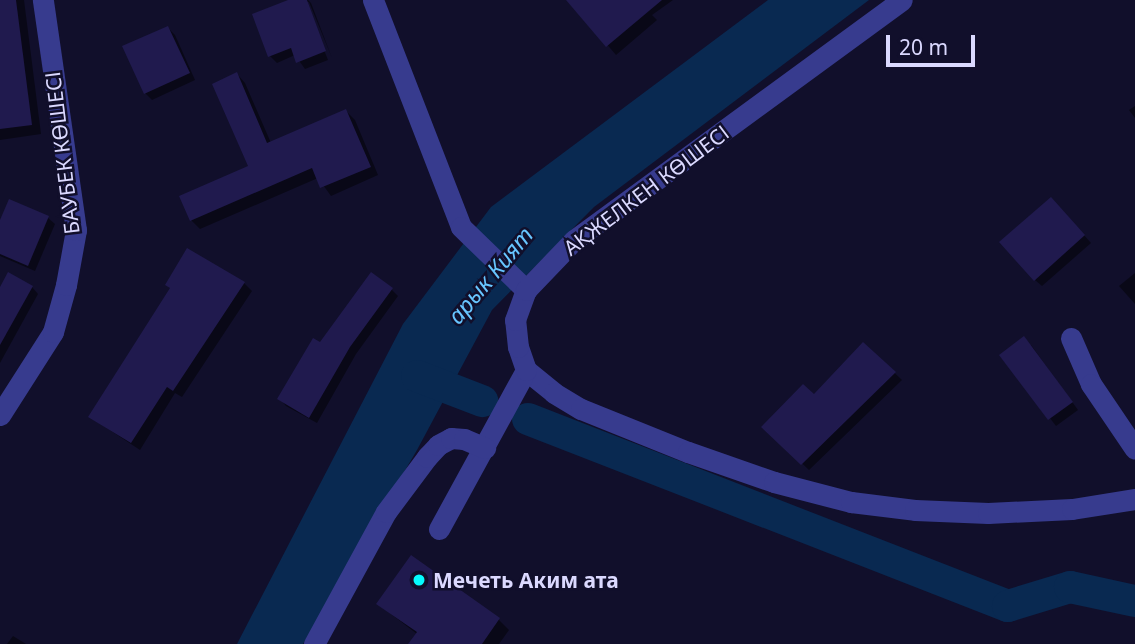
<!DOCTYPE html>
<meta charset="utf-8">
<style>
body{margin:0}
#map{position:relative;width:1135px;height:644px;overflow:hidden;background:#110f2b;font-family:"Noto Sans",sans-serif}
div>[style]{position:absolute}
[style*='--x']{left:calc(var(--x)*1px);top:calc(var(--y)*1px);width:calc(var(--w)*1px);rotate:calc(var(--a)*1deg)}
.water>*{inset:0;background:#092951}
.shadow>*{inset:0;background:#0007}
.canal>*{height:32px;margin:-16px;padding:0 16px;transform-origin:16px;border-radius:16px;background:#092951}
.building>*{inset:0;background:#201a4e}
.street>*{height:21px;margin:-10.5px;padding:0 10.5px;transform-origin:10.5px;border-radius:10.5px;background:#373b8e}
.dots>*{width:19px;height:19px;translate:-50% -50%;box-sizing:border-box;border:4px solid #110f2b;border-radius:50%}
span{translate:-50% -50%;white-space:nowrap;text-align:center;line-height:1.15;-webkit-text-stroke:5px #110f2b;paint-order:stroke}
.street-label{font-size:21px;color:#dbd9ff}
.poi-label{font-size:21px;color:#dbd9ff;font-weight:700}
.left{translate:0 -50%;text-align:left}
.water-label{font-size:23px;color:#67c5ff;font-style:italic}
.scale{position:absolute;left:886px;top:35px;width:89px;height:32px;box-sizing:border-box;border:4px solid #dbd9ff;border-top:0;padding-left:9px;font-size:21px;line-height:24px;white-space:nowrap;color:#dbd9ff;-webkit-text-stroke:5px #110f2b;paint-order:stroke}
</style>
<div id="map">
<div class="water">
<i style="clip-path:polygon(768px 0,869px 0,594px 207px,492px 310px,417px 450px,303px 644px,237px 644px,403px 324px,491px 207px)"></i>
</div>
<div class="shadow">
<i style="clip-path:polygon(0 0,24px 0,41px 134px,0 140px)"></i>
<i style="clip-path:polygon(293px 0,308px 0,311px 3px,332px 58px,309px 2px,305px 2px,328px 60px,305px 69px,295px 55px,277px 63px,270px 56px)"></i>
<i style="clip-path:polygon(569px 0,673px 0,652px 15px,657px 20px,616px 55px)"></i>
<i style="clip-path:polygon(168px 28px,175px 35px,195px 80px,152px 100px,145px 93px)"></i>
<i style="clip-path:polygon(237px 74px,245px 83px,271px 143px,346px 111px,355px 120px,378px 175px,331px 196px,318px 178px,200px 229px,191px 220px,250px 167px)"></i>
<i style="clip-path:polygon(1135px 106px,1135px 118px,1129px 110px)"></i>
<i style="clip-path:polygon(1058px 206px,1091px 243px,1042px 286px,1035px 280px)"></i>
<i style="clip-path:polygon(48px 218px,55px 224px,35px 271px,0 256px,0 224px)"></i>
<i style="clip-path:polygon(1135px 273px,1135px 304px,1119px 286px)"></i>
<i style="clip-path:polygon(244px 283px,252px 291px,182px 397px,175px 393px,140px 450px,90px 417px,171px 289px,167px 285px)"></i>
<i style="clip-path:polygon(32px 287px,38px 294px,0 363px,0 290px)"></i>
<i style="clip-path:polygon(391px 289px,398px 296px,356px 354px,317px 423px,286px 406px,280px 399px)"></i>
<i style="clip-path:polygon(864px 344px,902px 380px,809px 470px,764px 427px,814px 397px)"></i>
<i style="clip-path:polygon(1031px 345px,1078px 410px,1056px 426px,1002px 355px)"></i>
<i style="clip-path:polygon(411px 558px,499px 620px,509px 630px,499px 644px,410px 644px,417px 634px,378px 604px)"></i>
<i style="clip-path:polygon(13px 636px,26px 644px,7px 644px)"></i>
</div>
<div class="canal">
<i style="--x:417;--y:376;--w:70;--a:21"></i>
<i style="--x:528;--y:419;--w:515;--a:21.29"></i>
<i style="--x:1008;--y:606;--w:65;--a:-17"></i>
<i style="--x:1070;--y:587;--w:66;--a:12.2"></i>
</div>
<div class="building">
<i style="clip-path:polygon(0 0,16px 0,32px 125px,0 129px)"></i>
<i style="clip-path:polygon(288px 0,307px 0,326px 51px,296px 63px,291px 48px,268px 57px,252px 14px)"></i>
<i style="clip-path:polygon(566px 0,662px 0,606px 47px)"></i>
<i style="clip-path:polygon(168px 26px,190px 73px,144px 94px,122px 46px)"></i>
<i style="clip-path:polygon(237px 72px,267px 143px,346px 109px,371px 167px,320px 188px,312px 168px,190px 221px,179px 196px,248px 166px,212px 84px)"></i>
<i style="clip-path:polygon(1051px 197px,1085px 235px,1034px 281px,999px 242px)"></i>
<i style="clip-path:polygon(9px 199px,49px 216px,28px 266px,0 254px,0 220px)"></i>
<i style="clip-path:polygon(187px 248px,245px 282px,173px 391px,167px 387px,131px 443px,88px 417px,170px 288px,165px 285px)"></i>
<i style="clip-path:polygon(8px 272px,33px 286px,0 345px,0 287px)"></i>
<i style="clip-path:polygon(371px 272px,393px 288px,350px 347px,309px 418px,277px 399px,313px 338px,320px 342px)"></i>
<i style="clip-path:polygon(1024px 336px,1073px 402px,1048px 420px,999px 355px)"></i>
<i style="clip-path:polygon(863px 342px,896px 372px,801px 465px,761px 427px,803px 384px,814px 394px)"></i>
<i style="clip-path:polygon(411px 555px,500px 618px,482px 644px,408px 644px,417px 632px,376px 604px)"></i>
</div>
<div class="street">
<i style="--x:373;--y:0;--w:243;--a:68.8"></i>
<i style="--x:461;--y:227;--w:91;--a:44.1"></i>
<i style="--x:1071;--y:338;--w:50;--a:66.5"></i>
<i style="--x:1091;--y:384;--w:78;--a:55.9"></i>
<i style="--x:526;--y:370;--w:36;--a:39"></i>
<i style="--x:554;--y:393;--w:31;--a:31"></i>
<i style="--x:581;--y:409;--w:115;--a:21.9"></i>
<i style="--x:688;--y:452;--w:91;--a:19.2"></i>
<i style="--x:774;--y:482;--w:80;--a:14.6"></i>
<i style="--x:851;--y:502;--w:64;--a:7.1"></i>
<i style="--x:915;--y:510;--w:73;--a:2.4"></i>
<i style="--x:988;--y:513;--w:84;--a:-2.7"></i>
<i style="--x:1072;--y:509;--w:64;--a:-9"></i>
<i style="--x:0;--y:415;--w:98;--a:-57.4"></i>
<i style="--x:53;--y:332;--w:49;--a:-74.5"></i>
<i style="--x:66;--y:285;--w:56;--a:-79.7"></i>
<i style="--x:76;--y:230;--w:232;--a:-98.2"></i>
<i style="--x:439;--y:529;--w:181;--a:-61.3"></i>
<i style="--x:526;--y:370;--w:24;--a:-109"></i>
<i style="--x:518;--y:347;--w:27;--a:-96"></i>
<i style="--x:515;--y:320;--w:32;--a:-70"></i>
<i style="--x:526;--y:290;--w:69;--a:-46.2"></i>
<i style="--x:574;--y:240;--w:406;--a:-36.2"></i>
<i style="--x:314;--y:644;--w:150;--a:-61.4"></i>
<i style="--x:386;--y:512;--w:69;--a:-53.3"></i>
<i style="--x:427;--y:457;--w:16;--a:-47"></i>
<i style="--x:438;--y:445;--w:15;--a:-28"></i>
<i style="--x:451;--y:438;--w:13;--a:4"></i>
<i style="--x:464;--y:439;--w:23;--a:23"></i>
</div>
<div class="dots">
<i style="left:419px;top:580px;background:#05fbff"></i>
</div>
<div class="street-label">
<span style="left:62px;top:153px;rotate:-97deg">БАУБЕК КӨШЕСІ</span>
<span style="left:646px;top:190px;rotate:-37deg">АҚЖЕЛКЕН КӨШЕСІ</span>
</div>
<div class="poi-label">
<span class="left" style="left:433px;top:580px">Мечеть Аким ата</span>
</div>
<div class="water-label">
<span style="left:490px;top:275px;rotate:-50deg">арык Кият</span>
</div>
<div class="scale">20 m</div>
</div>
